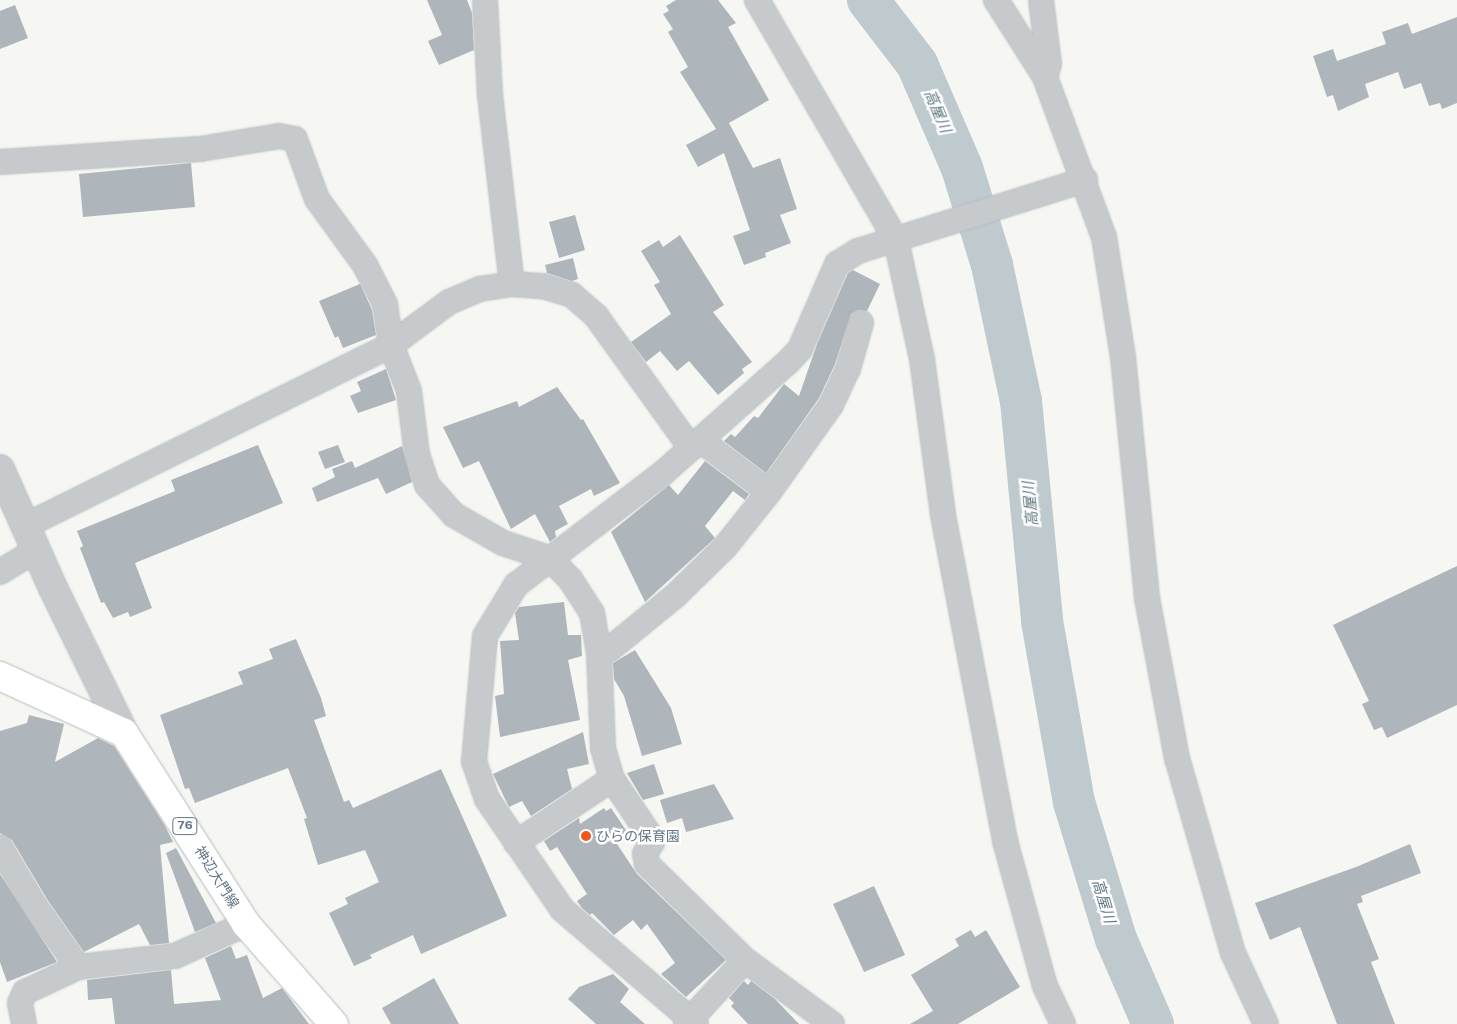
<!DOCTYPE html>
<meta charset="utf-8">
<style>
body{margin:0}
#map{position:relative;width:1457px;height:1024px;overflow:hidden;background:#f6f7f3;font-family:"Public Sans","Noto Sans JP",sans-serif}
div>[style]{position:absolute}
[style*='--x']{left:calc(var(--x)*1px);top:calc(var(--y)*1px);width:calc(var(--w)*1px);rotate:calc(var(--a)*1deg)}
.river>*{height:42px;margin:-21px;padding:0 21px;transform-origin:21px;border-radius:21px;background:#bfcacf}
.building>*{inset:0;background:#aeb5bb}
.roads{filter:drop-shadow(0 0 1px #b7bbbf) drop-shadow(0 0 1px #b7bbbf)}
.minor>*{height:24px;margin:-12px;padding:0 12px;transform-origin:12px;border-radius:12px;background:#c6cacd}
.tertiary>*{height:28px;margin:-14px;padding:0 14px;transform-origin:14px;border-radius:14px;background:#c6cacd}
.primary>*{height:28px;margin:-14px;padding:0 14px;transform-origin:14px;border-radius:14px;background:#fff}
.dots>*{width:14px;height:14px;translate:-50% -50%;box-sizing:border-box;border:2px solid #fff;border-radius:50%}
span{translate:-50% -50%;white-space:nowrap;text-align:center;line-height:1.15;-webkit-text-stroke:5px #fff;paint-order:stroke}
.shield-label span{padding:1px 4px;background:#fff;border:1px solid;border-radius:4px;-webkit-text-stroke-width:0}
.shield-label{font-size:12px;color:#637586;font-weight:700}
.poi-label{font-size:14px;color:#637586}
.left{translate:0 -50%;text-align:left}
.street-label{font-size:14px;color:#637586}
.water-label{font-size:15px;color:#5f7783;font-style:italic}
</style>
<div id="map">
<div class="river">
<i style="--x:868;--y:0;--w:81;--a:52.6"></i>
<i style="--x:917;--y:64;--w:113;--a:66.6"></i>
<i style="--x:962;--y:168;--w:102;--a:72.8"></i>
<i style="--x:992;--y:265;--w:139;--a:78"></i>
<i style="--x:1021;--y:401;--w:221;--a:84.5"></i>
<i style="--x:1042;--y:621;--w:184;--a:80"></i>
<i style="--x:1074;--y:802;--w:143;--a:73"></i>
<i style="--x:1116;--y:939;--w:93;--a:66.5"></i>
</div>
<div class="building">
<i style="clip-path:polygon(427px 0,467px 0,472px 13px,474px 50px,439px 65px,428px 41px,442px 35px)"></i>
<i style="clip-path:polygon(676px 0,718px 0,736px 23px,728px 27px,769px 100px,729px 123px,753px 168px,780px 158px,797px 209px,780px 215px,791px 243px,765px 253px,766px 257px,744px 265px,733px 236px,750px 230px,724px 153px,698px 167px,686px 145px,716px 129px,680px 72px,688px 67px,668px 32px,673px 29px,663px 14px,669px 11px,666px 6px)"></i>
<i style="clip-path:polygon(15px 5px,28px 38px,0 49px,0 11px)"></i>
<i style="clip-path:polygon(1457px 17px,1457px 103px,1442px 109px,1440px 103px,1429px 106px,1421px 83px,1404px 89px,1398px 72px,1365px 84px,1369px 97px,1338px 111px,1333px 95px,1327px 97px,1313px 56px,1333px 49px,1337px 61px,1386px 44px,1382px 32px,1408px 23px,1412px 34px)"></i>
<i style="clip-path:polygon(191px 163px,195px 207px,83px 217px,79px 174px)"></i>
<i style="clip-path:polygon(575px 215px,585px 250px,559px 258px,549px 222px)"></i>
<i style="clip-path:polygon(680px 235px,724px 305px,713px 312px,752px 362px,742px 369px,744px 373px,718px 395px,689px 361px,677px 371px,660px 351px,646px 362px,631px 342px,671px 314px,654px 285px,660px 282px,641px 251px,659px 240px,663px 247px)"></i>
<i style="clip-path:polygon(573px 258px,578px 279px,572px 281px,547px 273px,545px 265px)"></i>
<i style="clip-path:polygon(853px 270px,880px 284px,867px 311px,858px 310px,851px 314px,835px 364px,819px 398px,766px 473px,724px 441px,731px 434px,735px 437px,754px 416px,758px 418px,784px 384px,799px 396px,817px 344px,848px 273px)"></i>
<i style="clip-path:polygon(360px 284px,372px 310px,376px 335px,343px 348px,338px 336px,335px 338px,319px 301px)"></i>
<i style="clip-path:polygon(386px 369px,396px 400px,358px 413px,350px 396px,361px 391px,357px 382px)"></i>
<i style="clip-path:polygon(557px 387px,581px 420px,583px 419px,620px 483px,594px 496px,591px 489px,559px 506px,568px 524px,555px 531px,556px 537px,550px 542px,535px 514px,511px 529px,479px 461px,463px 468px,443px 427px,517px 401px,519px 407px)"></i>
<i style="clip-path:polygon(258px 445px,283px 503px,135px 563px,152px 608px,130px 617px,128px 612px,113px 618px,104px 602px,101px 603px,80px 548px,83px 546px,77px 531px,175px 491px,171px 480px)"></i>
<i style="clip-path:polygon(338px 445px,345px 462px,325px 469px,318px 452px)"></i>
<i style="clip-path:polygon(402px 446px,412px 482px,386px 494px,378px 478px,317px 502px,312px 488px,335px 477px,332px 469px,352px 461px,355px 468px)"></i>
<i style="clip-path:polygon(705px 461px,749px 494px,745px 500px,733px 491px,705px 526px,715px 538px,645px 602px,611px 532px,669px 485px,678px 495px)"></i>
<i style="clip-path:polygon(1457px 566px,1457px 705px,1387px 738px,1382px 727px,1374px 730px,1362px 704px,1369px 701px,1333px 625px)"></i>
<i style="clip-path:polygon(564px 602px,568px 635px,581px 635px,582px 656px,568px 660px,580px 720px,500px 737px,495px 696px,504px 694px,500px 641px,519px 640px,515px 613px,519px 607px)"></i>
<i style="clip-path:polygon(296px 639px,321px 698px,326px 716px,314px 720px,344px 802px,349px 800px,353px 808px,441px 769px,507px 916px,421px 954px,413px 935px,370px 955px,372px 958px,354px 966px,329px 913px,348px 904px,345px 898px,379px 882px,365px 850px,318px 865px,304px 819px,307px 818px,288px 768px,195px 803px,189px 788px,185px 789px,160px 715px,243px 684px,238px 672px,273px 659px,269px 649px)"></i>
<i style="clip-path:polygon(635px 650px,671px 708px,682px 744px,642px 756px,624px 696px,614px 679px,613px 663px)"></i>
<i style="clip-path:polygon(29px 715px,64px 724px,55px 762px,98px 738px,114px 746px,164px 824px,173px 842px,160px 845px,169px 943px,150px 945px,139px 924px,84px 952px,47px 899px,12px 840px,0 833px,0 731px,27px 723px)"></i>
<i style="clip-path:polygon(583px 732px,589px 764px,567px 769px,572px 789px,531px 816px,522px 801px,509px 807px,493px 774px)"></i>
<i style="clip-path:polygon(654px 764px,664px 794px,643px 800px,627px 773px)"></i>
<i style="clip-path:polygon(714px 784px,734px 819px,686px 832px,682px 818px,667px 823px,660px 800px)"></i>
<i style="clip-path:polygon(604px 808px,606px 811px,611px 808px,628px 833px,615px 841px,637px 874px,726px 960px,686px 997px,661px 974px,675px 963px,647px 924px,641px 930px,633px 920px,614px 935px,592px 913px,590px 915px,582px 908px,577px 901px,587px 894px,557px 847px,550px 851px,544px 841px,579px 818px,580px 824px)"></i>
<i style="clip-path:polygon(1410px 844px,1421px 873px,1361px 896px,1363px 902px,1357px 904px,1379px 959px,1371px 962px,1395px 1024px,1337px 1024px,1300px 927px,1270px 940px,1255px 903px,1356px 867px)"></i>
<i style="clip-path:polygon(176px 848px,216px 923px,195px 932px,166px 853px)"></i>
<i style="clip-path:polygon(0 874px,57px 962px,7px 982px,0 962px)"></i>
<i style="clip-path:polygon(874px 886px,905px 955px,864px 972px,833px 904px)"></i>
<i style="clip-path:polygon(971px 930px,975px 937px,986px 930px,1020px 987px,958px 1024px,910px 1024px,933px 1011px,911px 975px,959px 946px,955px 939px)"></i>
<i style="clip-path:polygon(231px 946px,236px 959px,247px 955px,263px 998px,282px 988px,309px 1024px,115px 1024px,112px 998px,88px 1000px,87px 980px,171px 970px,174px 1004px,221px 1000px,205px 958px)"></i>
<i style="clip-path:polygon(613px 974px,629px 989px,620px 1002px,645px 1024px,596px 1024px,568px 999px,579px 987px)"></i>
<i style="clip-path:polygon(434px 978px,459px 1024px,391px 1024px,382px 1008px)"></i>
<i style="clip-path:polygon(744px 981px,748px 985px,751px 981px,775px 999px,799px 1024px,748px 1024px,731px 1006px,734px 1003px,729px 998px)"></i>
</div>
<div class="roads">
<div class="minor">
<i style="--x:485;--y:0;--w:95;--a:87"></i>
<i style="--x:490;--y:95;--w:190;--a:83.4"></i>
<i style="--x:757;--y:0;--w:277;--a:59.9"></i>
<i style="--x:896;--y:240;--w:122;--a:77.7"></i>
<i style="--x:922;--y:359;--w:157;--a:82.3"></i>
<i style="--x:943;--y:515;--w:332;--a:79.2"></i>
<i style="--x:1005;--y:841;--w:150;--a:74.6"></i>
<i style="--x:1045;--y:986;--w:42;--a:64.7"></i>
<i style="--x:996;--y:0;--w:91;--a:57.5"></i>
<i style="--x:1045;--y:77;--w:171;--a:69.8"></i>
<i style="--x:1104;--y:237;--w:121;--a:81"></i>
<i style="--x:1123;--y:357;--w:242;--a:84.3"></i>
<i style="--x:1147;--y:598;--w:163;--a:79.4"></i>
<i style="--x:1177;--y:758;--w:203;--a:74"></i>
<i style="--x:1233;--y:953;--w:78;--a:65.1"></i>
<i style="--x:1041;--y:0;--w:64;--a:82.9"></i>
<i style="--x:1049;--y:64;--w:14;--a:107"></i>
<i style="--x:0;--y:162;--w:200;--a:-3.7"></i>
<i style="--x:200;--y:149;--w:80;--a:-9.3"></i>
<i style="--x:279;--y:136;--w:16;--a:11"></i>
<i style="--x:295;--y:139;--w:64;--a:69.9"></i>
<i style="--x:317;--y:199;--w:82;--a:54"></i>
<i style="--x:365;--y:265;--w:44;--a:62.9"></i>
<i style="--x:385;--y:304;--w:41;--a:81.7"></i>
<i style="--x:391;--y:345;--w:49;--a:68.6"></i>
<i style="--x:409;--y:391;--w:64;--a:82.8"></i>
<i style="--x:417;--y:454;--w:33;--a:72"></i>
<i style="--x:427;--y:485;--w:40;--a:48"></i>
<i style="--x:454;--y:515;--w:56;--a:29.7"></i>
<i style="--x:503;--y:543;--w:48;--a:18.1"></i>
<i style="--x:549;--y:558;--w:30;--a:45"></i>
<i style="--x:570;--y:579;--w:40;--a:57.1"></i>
<i style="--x:592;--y:613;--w:40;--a:80"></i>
<i style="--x:599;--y:652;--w:96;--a:87.6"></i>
<i style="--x:603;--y:748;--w:32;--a:74"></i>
<i style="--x:612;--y:779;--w:66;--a:56.1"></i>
<i style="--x:649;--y:834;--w:9;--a:69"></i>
<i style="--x:652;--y:842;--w:14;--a:120"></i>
<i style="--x:645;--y:854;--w:10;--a:79"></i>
<i style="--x:647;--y:864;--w:137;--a:44.4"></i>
<i style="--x:745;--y:960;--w:108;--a:36.3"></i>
<i style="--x:700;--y:440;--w:86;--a:37"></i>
<i style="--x:25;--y:526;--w:408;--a:-26.3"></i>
<i style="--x:391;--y:345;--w:72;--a:-36.6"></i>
<i style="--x:449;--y:302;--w:34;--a:-23"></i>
<i style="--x:480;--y:289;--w:32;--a:-9"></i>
<i style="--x:512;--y:284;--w:31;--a:4"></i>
<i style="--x:543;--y:286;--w:30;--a:17"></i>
<i style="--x:572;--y:295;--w:32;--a:41"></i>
<i style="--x:596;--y:316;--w:163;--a:54.3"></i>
<i style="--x:0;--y:572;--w:42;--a:-31.4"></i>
<i style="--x:599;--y:652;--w:11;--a:-15"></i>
<i style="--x:610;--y:649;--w:85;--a:-39.3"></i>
<i style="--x:676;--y:595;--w:69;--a:-44.4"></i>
<i style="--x:725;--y:547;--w:70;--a:-51.3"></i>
<i style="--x:769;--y:492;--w:107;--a:-54.5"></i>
<i style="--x:831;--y:405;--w:40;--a:-65"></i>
<i style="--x:848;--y:369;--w:48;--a:-74.2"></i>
<i style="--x:516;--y:843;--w:115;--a:-33.7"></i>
<i style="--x:0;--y:847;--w:69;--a:59.3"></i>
<i style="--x:35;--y:906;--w:75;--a:54.8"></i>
<i style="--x:24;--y:1024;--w:21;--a:-101"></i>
<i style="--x:20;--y:1003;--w:12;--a:-66"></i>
<i style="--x:25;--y:992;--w:59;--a:-25.3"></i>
<i style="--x:78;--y:967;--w:98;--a:-6.5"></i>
<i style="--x:175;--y:956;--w:78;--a:-24.3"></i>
<i style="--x:686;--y:1024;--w:87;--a:-47.3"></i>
<i style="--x:696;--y:1024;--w:177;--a:-139.4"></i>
<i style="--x:562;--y:909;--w:133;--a:-124.3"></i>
<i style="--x:487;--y:799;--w:39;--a:-109"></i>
<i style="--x:474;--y:762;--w:126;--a:-85"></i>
<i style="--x:485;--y:636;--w:60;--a:-58.7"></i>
<i style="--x:516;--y:585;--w:185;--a:-37.3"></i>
<i style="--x:663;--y:473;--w:169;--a:-41.6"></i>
<i style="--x:789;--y:361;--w:16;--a:-47"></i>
<i style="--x:800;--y:349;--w:93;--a:-66.5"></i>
<i style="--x:837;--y:264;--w:25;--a:-32"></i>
<i style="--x:858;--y:251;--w:238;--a:-17.4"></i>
</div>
<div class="tertiary">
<i style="--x:0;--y:469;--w:130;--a:66"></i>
<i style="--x:53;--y:588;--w:161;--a:63.9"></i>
</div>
<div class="primary">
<i style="--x:0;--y:676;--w:136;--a:24.7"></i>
<i style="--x:124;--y:733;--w:227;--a:57.4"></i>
<i style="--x:246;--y:924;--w:133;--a:48.7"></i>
</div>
</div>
<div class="dots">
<i style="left:586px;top:836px;background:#ef591b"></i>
</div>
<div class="shield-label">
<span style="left:185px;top:826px">76</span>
</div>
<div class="poi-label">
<span class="left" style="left:596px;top:836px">ひらの保育園</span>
</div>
<div class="street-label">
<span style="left:217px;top:877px;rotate:58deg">神辺大門線</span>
</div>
<div class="water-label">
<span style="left:938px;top:111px;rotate:67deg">高屋川</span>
<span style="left:1030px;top:504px;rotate:-96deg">高屋川</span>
<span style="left:1104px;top:901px;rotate:73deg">高屋川</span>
</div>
</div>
